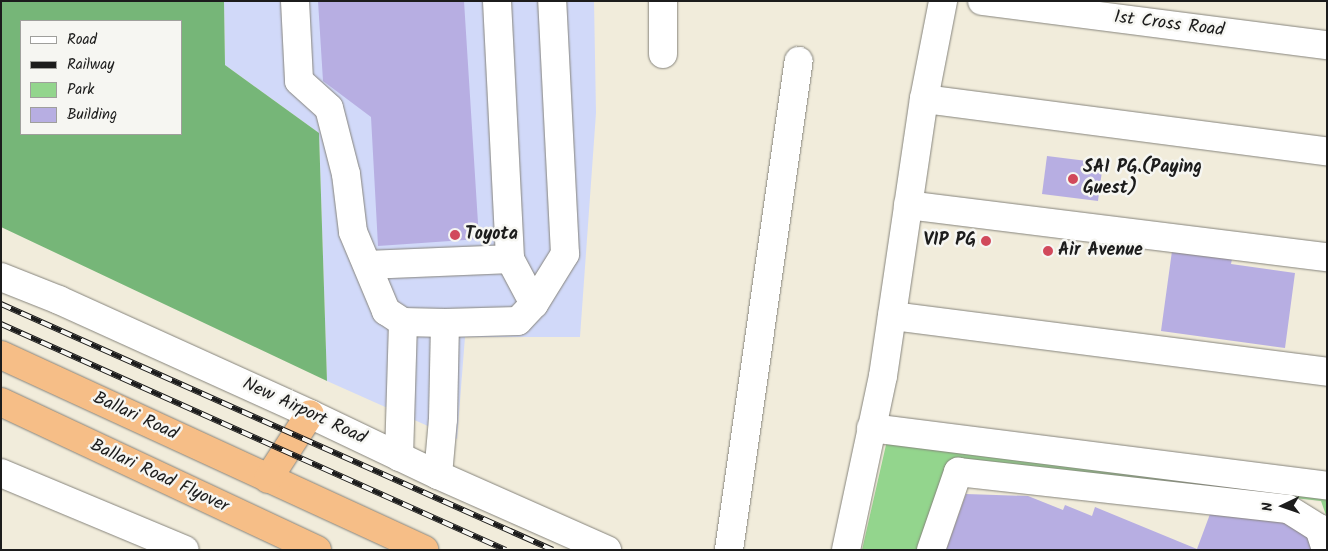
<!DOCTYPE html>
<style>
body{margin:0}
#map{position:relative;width:1328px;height:551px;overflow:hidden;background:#f1ecdb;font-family:Kalam,sans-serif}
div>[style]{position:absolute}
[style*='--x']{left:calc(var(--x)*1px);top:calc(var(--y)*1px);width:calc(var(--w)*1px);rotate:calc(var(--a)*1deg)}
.built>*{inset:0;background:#d1d9f9}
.green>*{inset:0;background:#93d58d}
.forest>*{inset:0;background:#76b678}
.building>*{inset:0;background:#b7aee2}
.roads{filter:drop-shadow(0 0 1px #86847c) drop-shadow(0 0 1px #86847c)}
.minor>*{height:28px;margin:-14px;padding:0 14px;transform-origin:14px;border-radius:14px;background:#fff}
.highway>*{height:28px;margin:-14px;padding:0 14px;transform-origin:14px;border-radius:14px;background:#f6be87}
.rail>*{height:5.5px;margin-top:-2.75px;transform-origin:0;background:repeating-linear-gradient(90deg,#f6f6f2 0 11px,#1c1c1c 0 22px);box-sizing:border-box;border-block:1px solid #1c1c1c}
.dots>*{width:14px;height:14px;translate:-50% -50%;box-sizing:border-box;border:2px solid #f6f6f2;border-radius:50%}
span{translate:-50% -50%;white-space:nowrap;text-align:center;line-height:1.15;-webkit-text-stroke:5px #f6f6f2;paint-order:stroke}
.street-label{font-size:18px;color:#1c1c1c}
.poi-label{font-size:18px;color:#1c1c1c;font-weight:700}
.left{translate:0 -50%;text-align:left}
.right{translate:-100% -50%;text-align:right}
.frame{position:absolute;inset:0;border:2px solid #1c1c1c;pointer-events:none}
.legend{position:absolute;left:20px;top:20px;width:162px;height:115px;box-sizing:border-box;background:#f6f6f2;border:1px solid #9f9f9c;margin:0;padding:6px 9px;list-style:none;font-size:15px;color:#1c1c1c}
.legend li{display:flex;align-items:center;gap:10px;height:25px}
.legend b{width:25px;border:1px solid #9f9f9c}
.north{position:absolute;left:1258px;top:481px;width:50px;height:50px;-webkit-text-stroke:4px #f6f6f2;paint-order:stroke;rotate:267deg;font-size:14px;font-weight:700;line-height:20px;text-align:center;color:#1c1c1c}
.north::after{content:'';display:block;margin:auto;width:18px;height:22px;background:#1c1c1c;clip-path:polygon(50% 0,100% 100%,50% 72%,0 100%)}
</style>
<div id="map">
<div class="built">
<i style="clip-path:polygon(224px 1px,594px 1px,596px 113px,580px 337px,465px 337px,457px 439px,327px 381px,319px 133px,225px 65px)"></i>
</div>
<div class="green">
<i style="clip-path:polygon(888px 436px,1327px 495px,1327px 518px,1321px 501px,952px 460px,921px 550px,862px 550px)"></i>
</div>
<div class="forest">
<i style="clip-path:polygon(evenodd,1px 1px,224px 1px,225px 65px,319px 133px,327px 381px,1px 227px,1px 1px,21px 21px,181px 21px,181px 134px,21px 134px,21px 21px)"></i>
</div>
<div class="building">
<i style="clip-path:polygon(318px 1px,464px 1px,479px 239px,378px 246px,371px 117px,323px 81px)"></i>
<i style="clip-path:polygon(1047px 156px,1103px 163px,1098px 201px,1042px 194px)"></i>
<i style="clip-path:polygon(1172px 251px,1232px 259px,1231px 264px,1295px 273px,1285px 348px,1161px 331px)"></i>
<i style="clip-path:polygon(966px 494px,1028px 496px,1063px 510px,1065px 505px,1092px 516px,1095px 507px,1197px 549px,1213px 506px,1286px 514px,1310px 531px,1316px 550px,946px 550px)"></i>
</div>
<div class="roads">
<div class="minor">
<i style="--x:295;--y:1;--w:80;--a:87.1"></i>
<i style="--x:299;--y:81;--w:40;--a:42"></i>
<i style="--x:329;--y:108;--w:68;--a:75.6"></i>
<i style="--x:346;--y:174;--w:58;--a:83.1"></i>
<i style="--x:353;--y:232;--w:86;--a:67.3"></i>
<i style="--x:386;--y:311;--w:20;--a:33"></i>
<i style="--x:403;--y:322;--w:42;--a:1.4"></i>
<i style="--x:445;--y:323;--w:73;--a:-1.6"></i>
<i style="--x:518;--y:321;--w:23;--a:-47"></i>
<i style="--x:534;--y:304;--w:59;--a:-58.2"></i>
<i style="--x:565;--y:254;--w:253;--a:-92.9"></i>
<i style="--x:497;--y:1;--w:258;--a:87.1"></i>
<i style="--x:510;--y:259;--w:51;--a:61.9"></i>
<i style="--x:982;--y:1;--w:348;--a:7.3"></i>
<i style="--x:663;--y:54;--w:53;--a:-90"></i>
<i style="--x:924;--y:99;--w:406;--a:7.4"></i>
<i style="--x:908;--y:205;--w:422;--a:7.1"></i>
<i style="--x:368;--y:265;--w:142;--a:-2.4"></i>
<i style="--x:1;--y:277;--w:62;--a:21.6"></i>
<i style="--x:59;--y:300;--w:276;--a:24.4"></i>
<i style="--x:310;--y:414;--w:142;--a:25.5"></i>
<i style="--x:438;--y:475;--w:185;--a:23.9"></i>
<i style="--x:892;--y:316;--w:439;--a:7.3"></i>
<i style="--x:871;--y:428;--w:460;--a:7.2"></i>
<i style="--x:399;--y:457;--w:135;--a:-88.3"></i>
<i style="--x:1;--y:473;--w:199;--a:22.7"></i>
<i style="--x:438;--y:475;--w:56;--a:-84.9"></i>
<i style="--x:443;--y:419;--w:96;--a:-88.8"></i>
<i style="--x:729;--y:550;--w:494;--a:-81.9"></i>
<i style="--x:846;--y:550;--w:178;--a:-78"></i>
<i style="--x:883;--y:376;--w:280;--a:-81.6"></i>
<i style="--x:924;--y:99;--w:100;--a:-79"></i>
<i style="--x:931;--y:550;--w:83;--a:-70.9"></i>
<i style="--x:958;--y:472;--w:332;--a:6.4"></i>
<i style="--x:1288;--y:509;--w:36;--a:32"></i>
<i style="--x:1319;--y:528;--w:23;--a:72"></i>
</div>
<div class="highway">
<i style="--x:1;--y:355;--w:466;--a:24.7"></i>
<i style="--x:1;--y:402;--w:349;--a:25.1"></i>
<i style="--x:268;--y:479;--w:77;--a:-57.1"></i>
</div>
</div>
<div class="rail">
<i style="--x:1;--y:304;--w:604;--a:24.02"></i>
<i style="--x:1;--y:324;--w:553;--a:24.11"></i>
</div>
<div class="dots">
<i style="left:1073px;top:179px;background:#d1495b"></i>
<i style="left:455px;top:235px;background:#d1495b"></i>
<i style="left:986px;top:241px;background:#d1495b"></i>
<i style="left:1048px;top:251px;background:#d1495b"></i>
</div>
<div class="street-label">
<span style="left:1169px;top:25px;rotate:7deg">1st Cross Road</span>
<span style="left:304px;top:412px;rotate:25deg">New Airport Road</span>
<span style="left:135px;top:417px;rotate:25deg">Ballari Road</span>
<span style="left:159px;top:477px;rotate:25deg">Ballari Road Flyover</span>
</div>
<div class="poi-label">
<span class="left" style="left:1083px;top:179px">SAI PG.(Paying<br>Guest)</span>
<span class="left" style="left:465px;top:235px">Toyota</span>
<span class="right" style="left:976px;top:241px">VIP PG</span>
<span class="left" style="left:1058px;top:251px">Air Avenue</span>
</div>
<div class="frame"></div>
<ul class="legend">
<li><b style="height:6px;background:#fff"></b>Road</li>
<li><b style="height:6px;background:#1c1c1c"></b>Railway</li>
<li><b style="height:14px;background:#93d58d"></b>Park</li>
<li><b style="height:14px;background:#b7aee2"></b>Building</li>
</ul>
<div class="north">N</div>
</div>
